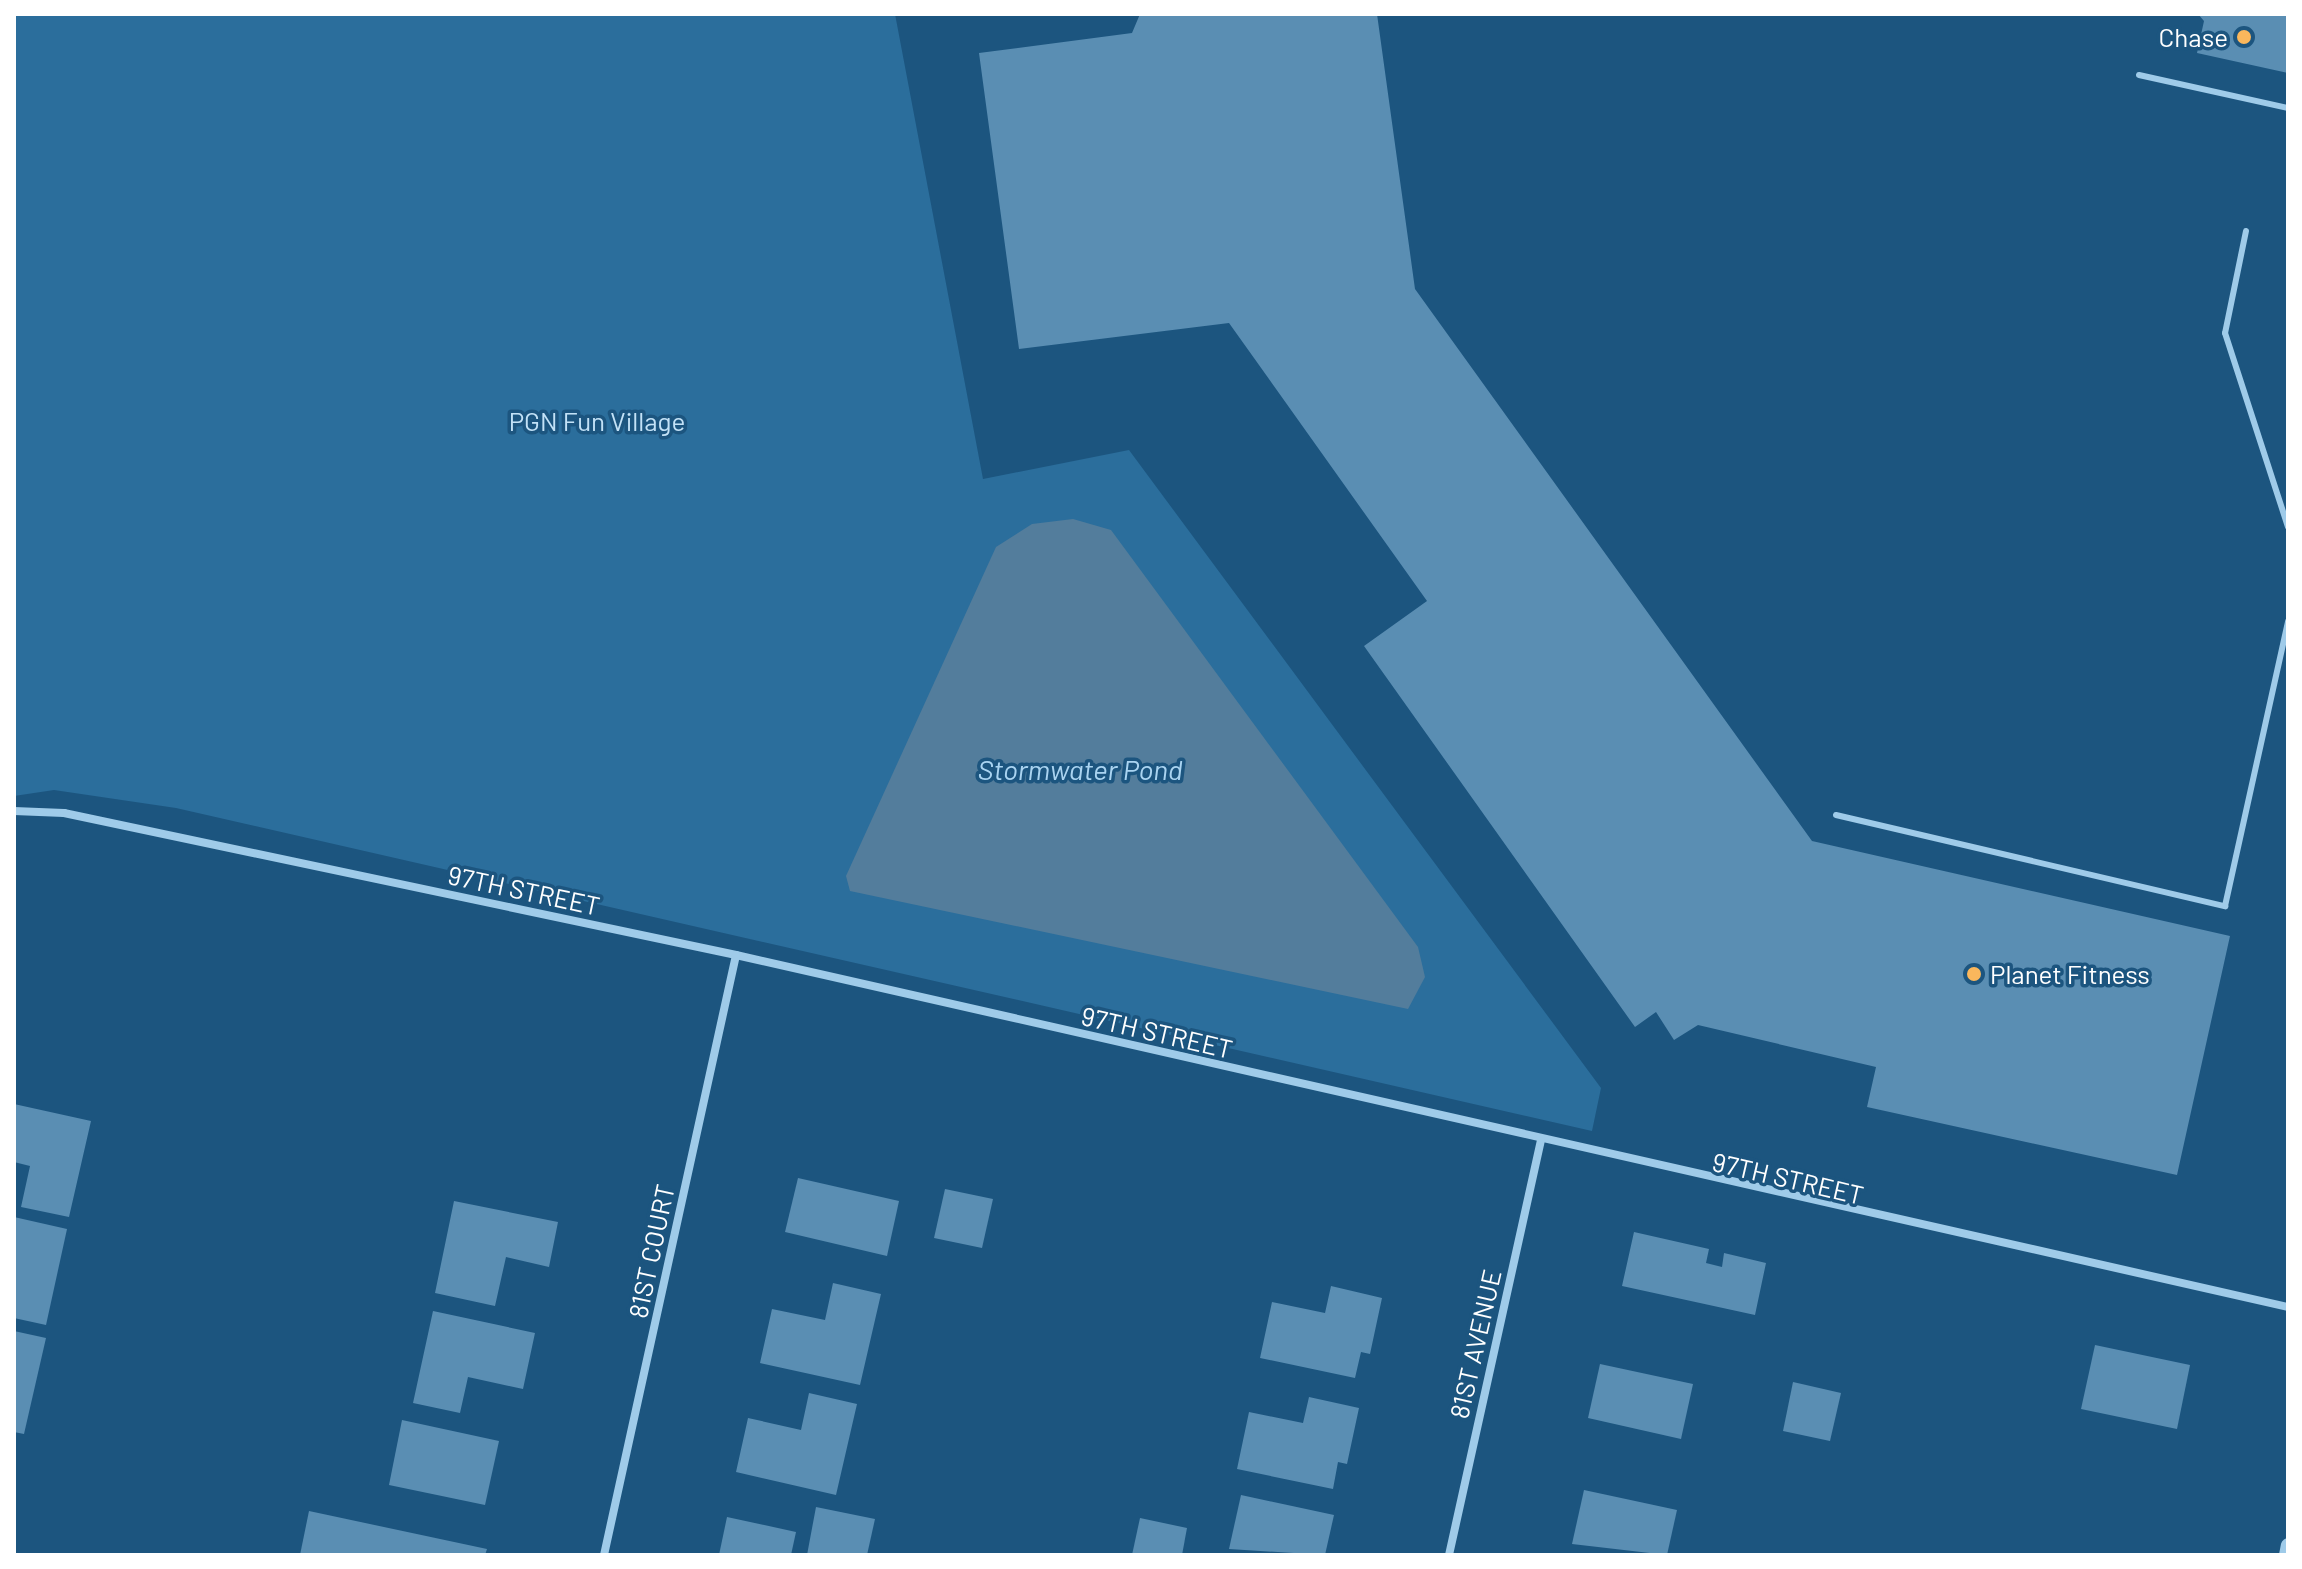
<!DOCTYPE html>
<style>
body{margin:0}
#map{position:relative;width:2302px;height:1569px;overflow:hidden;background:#1c557f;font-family:Barlow,sans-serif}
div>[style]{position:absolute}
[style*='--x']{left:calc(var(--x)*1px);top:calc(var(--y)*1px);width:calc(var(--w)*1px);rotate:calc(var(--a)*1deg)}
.green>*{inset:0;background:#2b6e9c}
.water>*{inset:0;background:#537d9c}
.building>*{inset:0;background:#5a8eb3}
.service>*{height:6px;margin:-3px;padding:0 3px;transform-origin:3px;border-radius:3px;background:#9fcbe9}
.minor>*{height:8px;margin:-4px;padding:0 4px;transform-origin:4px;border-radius:4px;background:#9fcbe9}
.tertiary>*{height:14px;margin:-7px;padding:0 7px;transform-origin:7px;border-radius:7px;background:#9fcbe9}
.dots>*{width:22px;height:22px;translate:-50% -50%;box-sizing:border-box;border:4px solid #1c557f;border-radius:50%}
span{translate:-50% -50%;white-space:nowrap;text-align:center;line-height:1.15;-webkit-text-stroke:7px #1c557f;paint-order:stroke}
.poi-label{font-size:26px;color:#fff}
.right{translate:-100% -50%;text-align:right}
.left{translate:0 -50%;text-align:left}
.park-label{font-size:26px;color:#c3e2f7}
.street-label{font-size:26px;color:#fff}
.water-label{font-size:28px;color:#aad4f1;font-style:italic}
.frame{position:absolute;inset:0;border:16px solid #fff;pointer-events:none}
</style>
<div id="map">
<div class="green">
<i style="clip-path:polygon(14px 14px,895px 14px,983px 479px,1129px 450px,1601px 1088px,1592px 1131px,176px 808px,54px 790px,14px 796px)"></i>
</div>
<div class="water">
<i style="clip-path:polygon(1073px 519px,1111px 530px,1418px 947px,1425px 977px,1408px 1009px,850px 891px,846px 876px,996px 547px,1032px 524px)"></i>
</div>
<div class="building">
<i style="clip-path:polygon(1140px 14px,1377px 14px,1415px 289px,1812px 841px,2230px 936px,2177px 1175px,1867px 1107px,1876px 1067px,1698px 1025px,1674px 1040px,1656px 1012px,1635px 1027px,1364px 646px,1427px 601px,1229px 323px,1019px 349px,979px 53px,1132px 33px)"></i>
<i style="clip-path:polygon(2198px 14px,2288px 14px,2288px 73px,2197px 53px,2204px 21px)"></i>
<i style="clip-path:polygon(14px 1104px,91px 1121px,69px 1217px,21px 1207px,30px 1166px,14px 1162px)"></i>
<i style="clip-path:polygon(798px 1178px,899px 1201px,887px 1256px,785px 1232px)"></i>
<i style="clip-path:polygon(945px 1189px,993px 1199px,982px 1248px,934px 1238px)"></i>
<i style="clip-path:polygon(454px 1201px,558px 1222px,549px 1267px,506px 1257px,495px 1306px,435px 1293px)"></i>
<i style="clip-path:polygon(14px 1217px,67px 1229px,46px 1325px,14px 1318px)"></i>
<i style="clip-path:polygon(1634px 1232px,1709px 1249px,1706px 1263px,1722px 1267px,1724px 1253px,1766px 1263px,1755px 1315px,1622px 1286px)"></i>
<i style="clip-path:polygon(833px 1283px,881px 1294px,860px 1385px,760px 1363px,772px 1309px,825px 1320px)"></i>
<i style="clip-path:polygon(1331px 1286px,1382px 1298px,1370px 1354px,1361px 1352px,1355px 1378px,1260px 1358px,1272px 1302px,1325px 1313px)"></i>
<i style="clip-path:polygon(433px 1311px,535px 1333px,523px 1389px,468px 1377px,460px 1413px,413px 1403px)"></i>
<i style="clip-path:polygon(14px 1331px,46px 1338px,24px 1434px,14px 1432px)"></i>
<i style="clip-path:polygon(2095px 1345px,2190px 1365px,2177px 1429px,2081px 1409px)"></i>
<i style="clip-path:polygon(1600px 1364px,1693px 1384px,1681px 1439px,1588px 1418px)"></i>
<i style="clip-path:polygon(1793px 1382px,1841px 1393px,1830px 1441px,1783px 1431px)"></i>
<i style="clip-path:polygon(809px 1393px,857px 1404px,836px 1495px,736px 1472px,748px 1418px,801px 1430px)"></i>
<i style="clip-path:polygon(1309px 1397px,1359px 1408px,1347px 1464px,1338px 1462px,1333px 1489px,1237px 1469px,1249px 1412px,1303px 1423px)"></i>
<i style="clip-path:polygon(402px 1420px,499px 1441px,485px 1505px,389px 1485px)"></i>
<i style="clip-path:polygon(1584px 1490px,1677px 1510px,1667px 1555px,1572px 1544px)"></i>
<i style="clip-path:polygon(1241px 1495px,1334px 1515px,1325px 1555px,1229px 1549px)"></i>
<i style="clip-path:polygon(816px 1507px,875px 1519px,867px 1555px,807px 1555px)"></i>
<i style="clip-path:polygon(309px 1511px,487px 1549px,485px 1555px,300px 1555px)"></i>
<i style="clip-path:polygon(727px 1517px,796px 1532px,791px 1555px,719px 1555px)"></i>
<i style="clip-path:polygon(1140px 1518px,1187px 1528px,1182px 1555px,1132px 1555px)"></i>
</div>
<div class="service">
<i style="--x:2139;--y:75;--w:153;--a:12.5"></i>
<i style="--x:2246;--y:231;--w:104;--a:101.6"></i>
<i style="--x:2225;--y:333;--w:204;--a:72"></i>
<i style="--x:1836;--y:815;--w:400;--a:13.2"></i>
<i style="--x:2225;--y:906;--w:292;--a:-77.5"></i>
</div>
<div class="minor">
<i style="--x:14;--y:811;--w:50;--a:2.3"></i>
<i style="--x:64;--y:813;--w:687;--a:11.93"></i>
<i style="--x:736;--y:955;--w:1591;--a:12.78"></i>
<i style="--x:604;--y:1555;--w:614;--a:-77.59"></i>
<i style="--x:1449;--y:1555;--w:424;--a:-77.5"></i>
</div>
<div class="tertiary">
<i style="--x:2286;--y:1555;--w:10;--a:-79"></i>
</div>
<div class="dots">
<i style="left:2244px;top:37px;background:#fab75c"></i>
<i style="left:1974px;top:974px;background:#fab75c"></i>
</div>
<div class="poi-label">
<span class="right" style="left:2228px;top:37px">Chase</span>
<span class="left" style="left:1990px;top:974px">Planet Fitness</span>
</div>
<div class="park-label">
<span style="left:597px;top:421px">PGN Fun Village</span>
</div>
<div class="street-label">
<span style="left:524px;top:890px;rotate:12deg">97TH STREET</span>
<span style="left:1157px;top:1032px;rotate:13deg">97TH STREET</span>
<span style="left:1788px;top:1178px;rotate:13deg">97TH STREET</span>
<span style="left:651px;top:1251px;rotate:-78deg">81ST COURT</span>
<span style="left:1475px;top:1344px;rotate:-77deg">81ST AVENUE</span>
</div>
<div class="water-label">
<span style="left:1080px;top:769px">Stormwater Pond</span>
</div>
<div class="frame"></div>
</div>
